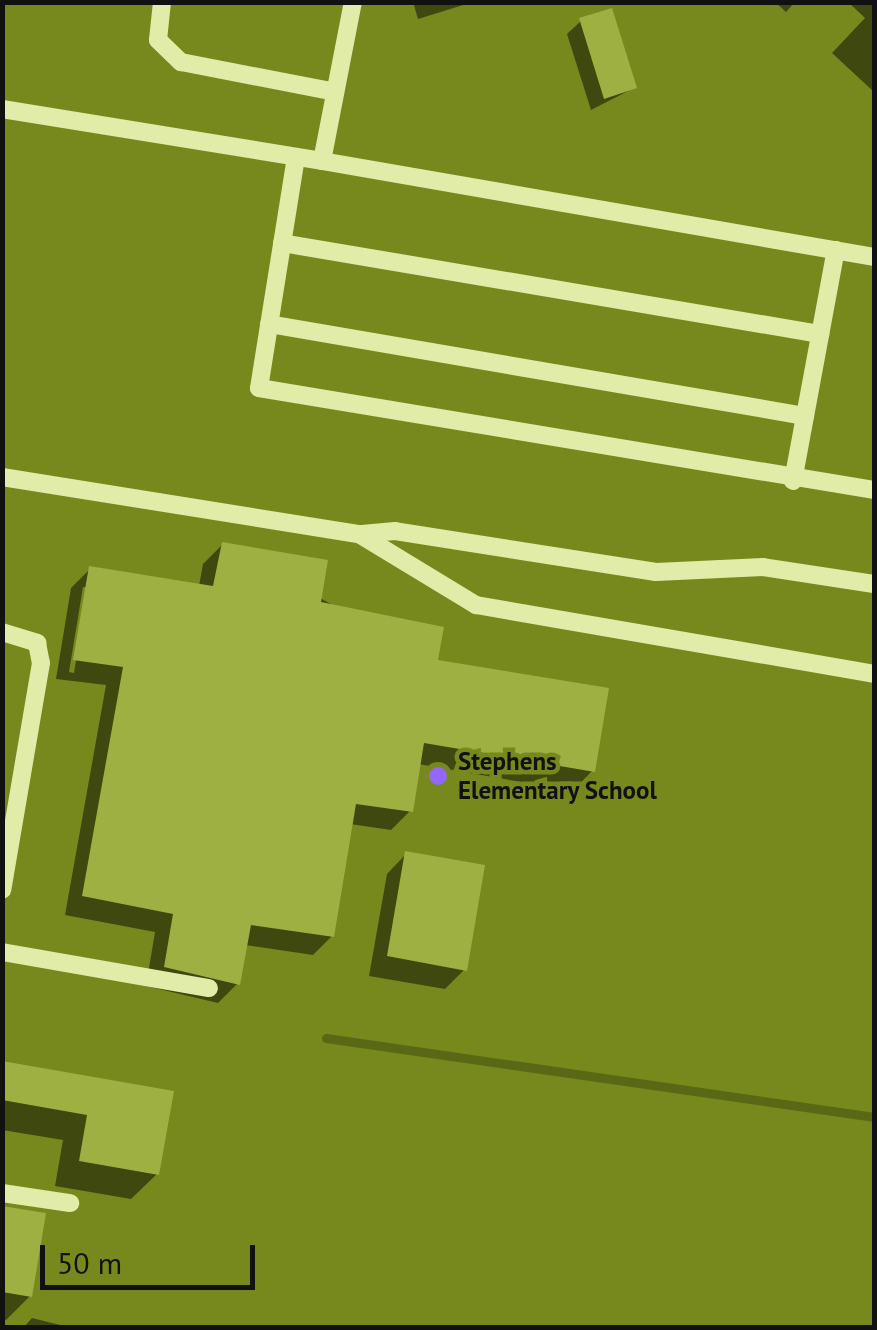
<!DOCTYPE html>
<style>
body{margin:0}
#map{position:relative;width:877px;height:1330px;overflow:hidden;background:#77891d;font-family:"PT Sans",sans-serif}
div>[style]{position:absolute}
[style*='--x']{left:calc(var(--x)*1px);top:calc(var(--y)*1px);width:calc(var(--w)*1px);rotate:calc(var(--a)*1deg)}
.shadow>*{inset:0;background:#0007}
.stream>*{height:9px;margin:-4.5px;padding:0 4.5px;transform-origin:4.5px;border-radius:4.5px;background:#596814}
.building>*{inset:0;background:#9eb042}
.lane>*{height:18px;margin:-9px;padding:0 9px;transform-origin:9px;border-radius:9px;background:#e1eca8}
.dots>*{width:28px;height:28px;translate:-50% -50%;box-sizing:border-box;border:5px solid #77891d;border-radius:50%}
span{translate:-50% -50%;white-space:nowrap;text-align:center;line-height:1.15;-webkit-text-stroke:9px #77891d;paint-order:stroke}
.poi-label{font-size:25px;color:#111;font-weight:700}
.left{translate:0 -50%;text-align:left}
.frame{position:absolute;inset:0;border:5px solid #111;pointer-events:none}
.scale{position:absolute;left:40px;top:1245px;width:215px;height:45px;box-sizing:border-box;border:5px solid #111;border-top:0;padding-left:12px;font-size:30px;line-height:35px;white-space:nowrap;color:#111;-webkit-text-stroke:8px #77891d;paint-order:stroke}
</style>
<div id="map">
<div class="shadow">
<i style="clip-path:polygon(413px 2px,473px 2px,418px 19px)"></i>
<i style="clip-path:polygon(775px 2px,795px 2px,786px 12px)"></i>
<i style="clip-path:polygon(848px 2px,874px 2px,874px 92px,832px 53px,865px 18px)"></i>
<i style="clip-path:polygon(581px 21px,634px 88px,591px 110px,567px 34px)"></i>
<i style="clip-path:polygon(evenodd,223px 544px,435px 662px,592px 771px,573px 791px,418px 764px,410px 811px,391px 830px,350px 824px,332px 936px,313px 955px,245px 945px,237px 984px,218px 1003px,146px 986px,155px 932px,65px 915px,106px 685px,56px 679px,71px 588px,90px 569px,199px 586px,203px 564px,223px 544px,83px 587px,88px 587px,74px 673px,69px 672px,83px 587px)"></i>
<i style="clip-path:polygon(406px 854px,465px 969px,445px 989px,369px 976px,387px 874px)"></i>
<i style="clip-path:polygon(2px 1064px,171px 1093px,157px 1174px,131px 1199px,55px 1186px,63px 1140px,2px 1130px)"></i>
<i style="clip-path:polygon(2px 1208px,30px 1296px,6px 1320px,2px 1319px)"></i>
<i style="clip-path:polygon(32px 1318px,72px 1328px,23px 1328px)"></i>
</div>
<div class="stream">
<i style="--x:326;--y:1038;--w:554;--a:8.2"></i>
</div>
<div class="building">
<i style="clip-path:polygon(612px 8px,637px 88px,604px 99px,579px 18px)"></i>
<i style="clip-path:polygon(222px 542px,328px 560px,321px 602px,444px 627px,438px 660px,609px 688px,595px 772px,424px 743px,413px 812px,356px 804px,334px 937px,251px 925px,240px 985px,164px 967px,173px 914px,82px 896px,123px 667px,73px 660px,89px 566px,213px 586px)"></i>
<i style="clip-path:polygon(405px 851px,485px 865px,467px 971px,387px 956px)"></i>
<i style="clip-path:polygon(2px 1061px,174px 1091px,159px 1175px,79px 1161px,87px 1115px,2px 1100px)"></i>
<i style="clip-path:polygon(2px 1206px,46px 1213px,32px 1297px,2px 1292px)"></i>
</div>
<div class="lane">
<i style="--x:162;--y:2;--w:38;--a:96"></i>
<i style="--x:158;--y:40;--w:32;--a:44"></i>
<i style="--x:181;--y:62;--w:157;--a:11"></i>
<i style="--x:2;--y:109;--w:324;--a:9.2"></i>
<i style="--x:322;--y:161;--w:162;--a:-79"></i>
<i style="--x:296;--y:157;--w:234;--a:99.1"></i>
<i style="--x:259;--y:388;--w:623;--a:9.42"></i>
<i style="--x:322;--y:161;--w:560;--a:9.87"></i>
<i style="--x:282;--y:243;--w:546;--a:9.6"></i>
<i style="--x:269;--y:324;--w:544;--a:9.74"></i>
<i style="--x:2;--y:477;--w:362;--a:9.1"></i>
<i style="--x:793;--y:481;--w:235;--a:-79.5"></i>
<i style="--x:874;--y:584;--w:112;--a:-171.3"></i>
<i style="--x:763;--y:567;--w:107;--a:177.3"></i>
<i style="--x:656;--y:572;--w:264;--a:-171.1"></i>
<i style="--x:395;--y:531;--w:36;--a:175"></i>
<i style="--x:359;--y:534;--w:137;--a:31.3"></i>
<i style="--x:476;--y:605;--w:404;--a:9.8"></i>
<i style="--x:2;--y:632;--w:37;--a:17"></i>
<i style="--x:37;--y:643;--w:20;--a:79"></i>
<i style="--x:41;--y:663;--w:230;--a:99.7"></i>
<i style="--x:2;--y:952;--w:210;--a:9.9"></i>
<i style="--x:2;--y:1193;--w:69;--a:8.4"></i>
</div>
<div class="dots">
<i style="left:438px;top:776px;background:#9566fb"></i>
</div>
<div class="poi-label">
<span class="left" style="left:458px;top:776px">Stephens<br>Elementary School</span>
</div>
<div class="frame"></div>
<div class="scale">50 m</div>
</div>
